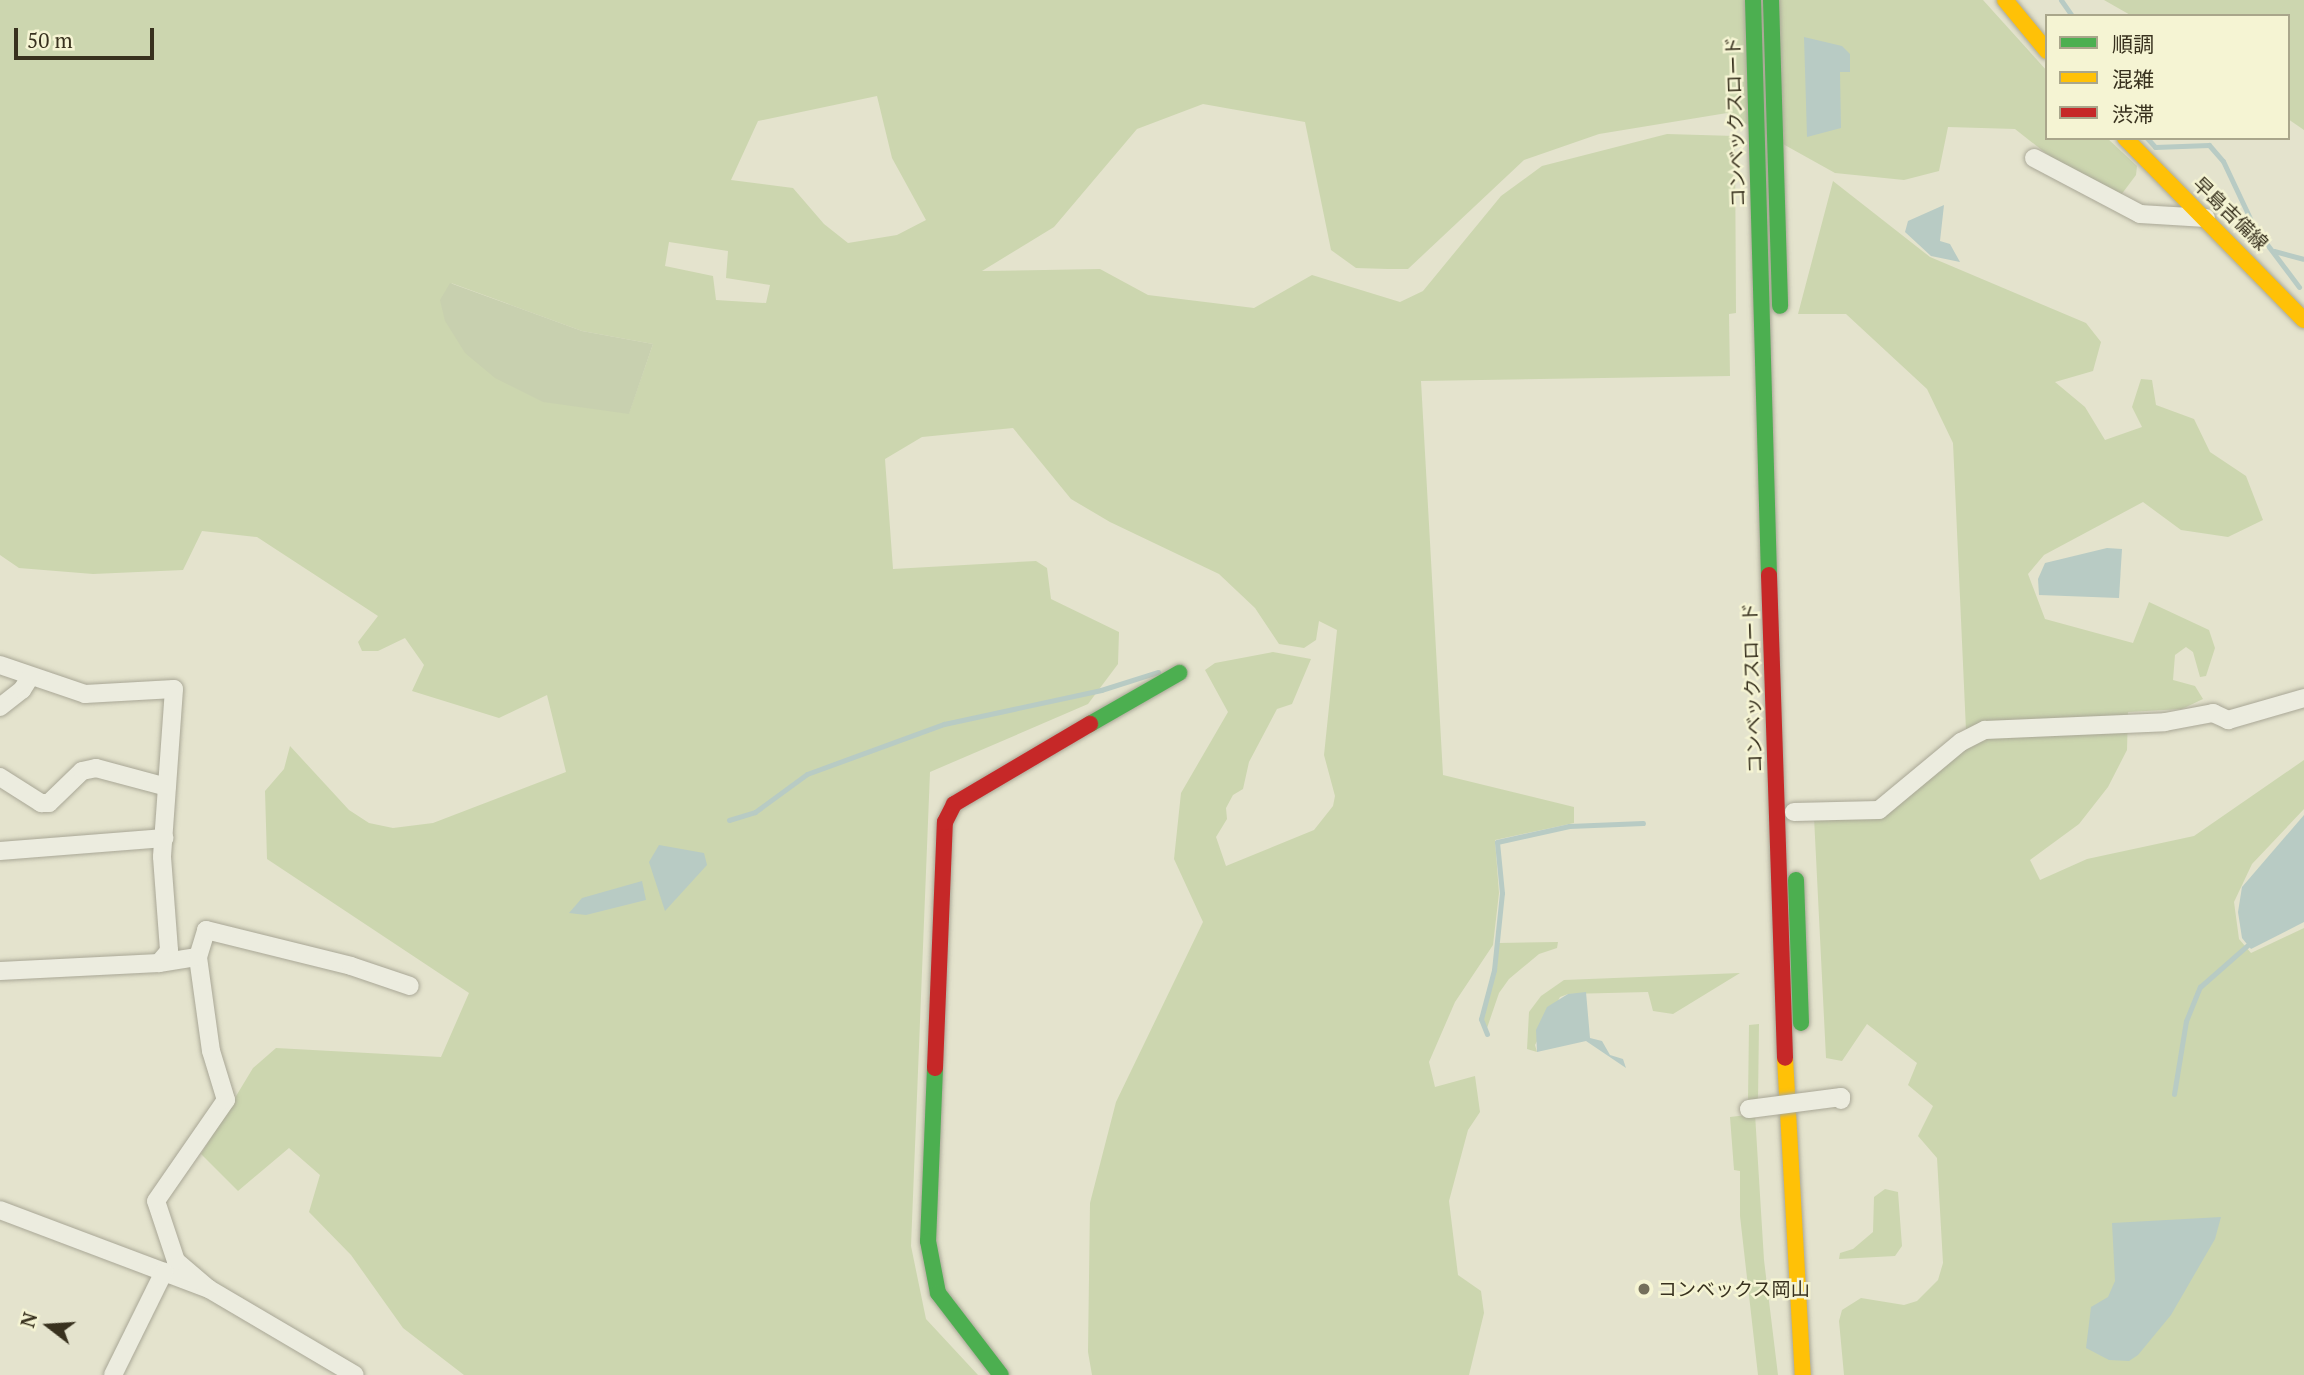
<!DOCTYPE html>
<meta charset="utf-8">
<style>
body{margin:0}
#map{position:relative;width:2304px;height:1375px;overflow:hidden;background:#e4e3cd;font-family:"PT Serif","Noto Sans JP",serif}
div>[style]{position:absolute}
[style*='--x']{left:calc(var(--x)*1px);top:calc(var(--y)*1px);width:calc(var(--w)*1px);rotate:calc(var(--a)*1deg)}
.green>*{inset:0;background:#ccd6af}
.cemetery>*{inset:0;background:#c8d0af}
.water>*{inset:0;background:#b8cbc4}
.stream>*{height:5px;margin:-2.5px;padding:0 2.5px;transform-origin:2.5px;border-radius:2.5px;background:#b8cbc4}
.roads{filter:drop-shadow(0 0 2px #a9a796) drop-shadow(0 0 2px #a9a796)}
.street>*{height:18px;margin:-9px;padding:0 9px;transform-origin:9px;border-radius:9px;background:#ececdf}
.fast>*{height:16px;margin:-8px;padding:0 8px;transform-origin:8px;border-radius:8px;background:#4caf50}
.slow>*{height:16px;margin:-8px;padding:0 8px;transform-origin:8px;border-radius:8px;background:#ffc107}
.jam>*{height:16px;margin:-8px;padding:0 8px;transform-origin:8px;border-radius:8px;background:#c62828}
.bridges{filter:drop-shadow(0 0 2px #a9a796) drop-shadow(0 0 2px #a9a796)}
.street-bridge>*{height:18px;margin:-9px;padding:0 9px;transform-origin:9px;border-radius:9px;background:#ececdf}
.dots>*{width:19px;height:19px;translate:-50% -50%;box-sizing:border-box;border:4px solid #f5f4d3;border-radius:50%}
span{translate:-50% -50%;white-space:nowrap;text-align:center;line-height:1.15;-webkit-text-stroke:5px #f5f4d3;paint-order:stroke}
.street-label{font-size:19px;color:#38311e}
.poi-label{font-size:19px;color:#38311e}
.left{translate:0 -50%;text-align:left}
.legend{position:absolute;left:2045px;top:14px;width:245px;height:126px;box-sizing:border-box;background:#f5f4d3;border:2px solid #a9a68b;margin:0;padding:9px 12px;list-style:none;font-size:21px;color:#38311e}
.legend li{display:flex;align-items:center;gap:14px;height:35px}
.legend b{width:35px;border:2px solid #a9a68b}
.north{position:absolute;left:14px;top:1291px;width:70px;height:70px;-webkit-text-stroke:5px #f5f4d3;paint-order:stroke;rotate:287deg;font-size:19px;font-weight:700;line-height:28px;text-align:center;color:#38311e}
.north::after{content:'';display:block;margin:auto;width:24px;height:32px;background:#38311e;clip-path:polygon(50% 0,100% 100%,50% 72%,0 100%)}
.scale{position:absolute;left:14px;top:28px;width:140px;height:32px;box-sizing:border-box;border:4px solid #38311e;border-top:0;padding-left:9px;font-size:21px;line-height:24px;white-space:nowrap;color:#38311e;-webkit-text-stroke:5px #f5f4d3;paint-order:stroke}
</style>
<div id="map">
<div class="green">
<i style="clip-path:polygon(evenodd,0 0,1983px 0,2047px 71px,2047px 138px,2107px 138px,2137px 166px,2136px 175px,2121px 195px,2066px 169px,2015px 129px,1948px 127px,1939px 171px,1904px 180px,1835px 173px,1727px 113px,1599px 134px,1524px 160px,1408px 269px,1388px 269px,1356px 268px,1331px 250px,1305px 122px,1203px 104px,1137px 129px,1054px 227px,982px 271px,1100px 269px,1148px 295px,1254px 308px,1312px 275px,1400px 302px,1423px 291px,1501px 196px,1542px 166px,1667px 134px,1735px 136px,1736px 313px,1729px 314px,1730px 376px,1421px 381px,1443px 775px,1574px 807px,1574px 823px,1495px 840px,1499px 893px,1493px 945px,1455px 1002px,1429px 1062px,1435px 1087px,1475px 1076px,1480px 1112px,1468px 1130px,1449px 1201px,1458px 1275px,1481px 1291px,1484px 1313px,1469px 1375px,1092px 1375px,1088px 1352px,1090px 1203px,1116px 1102px,1203px 922px,1174px 859px,1181px 793px,1228px 712px,1205px 670px,1215px 663px,1273px 652px,1311px 659px,1292px 704px,1277px 709px,1249px 762px,1243px 789px,1233px 795px,1226px 808px,1227px 819px,1216px 837px,1226px 866px,1314px 830px,1333px 806px,1335px 796px,1324px 755px,1337px 630px,1319px 621px,1316px 640px,1304px 648px,1279px 644px,1255px 608px,1219px 574px,1110px 522px,1071px 499px,1013px 428px,922px 437px,885px 459px,893px 569px,1036px 561px,1047px 568px,1051px 599px,1119px 632px,1118px 664px,1088px 704px,930px 772px,911px 1246px,926px 1319px,978px 1375px,464px 1375px,403px 1328px,351px 1255px,309px 1212px,320px 1175px,289px 1148px,238px 1191px,201px 1154px,253px 1068px,276px 1048px,441px 1057px,469px 993px,267px 859px,265px 791px,284px 769px,290px 746px,349px 810px,369px 823px,393px 828px,433px 823px,566px 772px,547px 695px,499px 718px,412px 691px,424px 665px,405px 638px,378px 651px,362px 651px,358px 642px,378px 616px,257px 537px,202px 531px,183px 570px,93px 574px,19px 568px,0 555px,0 0,877px 96px,892px 158px,926px 220px,897px 235px,848px 243px,824px 224px,793px 188px,731px 180px,758px 121px,877px 96px,0 0,669px 242px,728px 251px,726px 278px,770px 285px,766px 303px,716px 300px,713px 276px,665px 266px,669px 242px,0 0,451px 283px,582px 331px,653px 344px,629px 413px,451px 283px)"></i>
<i style="clip-path:polygon(2104px 0,2304px 0,2304px 130px,2288px 119px,2288px 16px,2132px 16px)"></i>
<i style="clip-path:polygon(1833px 181px,1930px 257px,2086px 323px,2101px 342px,2093px 371px,2055px 382px,2085px 407px,2105px 440px,2142px 427px,2132px 407px,2141px 379px,2152px 380px,2156px 405px,2194px 419px,2210px 452px,2246px 476px,2263px 520px,2228px 537px,2181px 530px,2143px 502px,2044px 555px,2028px 574px,2045px 619px,2133px 643px,2149px 602px,2209px 630px,2215px 648px,2206px 676px,2200px 677px,2193px 652px,2186px 647px,2175px 655px,2173px 680px,2195px 686px,2203px 699px,2182px 709px,2128px 712px,2127px 750px,2108px 787px,2079px 824px,2030px 860px,2040px 880px,2087px 859px,2194px 836px,2304px 760px,2304px 809px,2252px 864px,2234px 902px,2239px 939px,2251px 953px,2304px 928px,2304px 1375px,1844px 1375px,1839px 1321px,1842px 1310px,1861px 1298px,1904px 1305px,1917px 1301px,1938px 1280px,1943px 1263px,1937px 1158px,1918px 1136px,1933px 1106px,1908px 1085px,1917px 1063px,1867px 1024px,1842px 1061px,1826px 1058px,1814px 817px,1874px 816px,1966px 730px,1953px 443px,1927px 389px,1846px 314px,1798px 314px)"></i>
<i style="clip-path:polygon(1558px 942px,1557px 948px,1539px 954px,1509px 979px,1499px 993px,1486px 1031px,1483px 1018px,1498px 943px)"></i>
<i style="clip-path:polygon(1740px 973px,1673px 1014px,1653px 1011px,1648px 992px,1568px 994px,1560px 997px,1535px 1045px,1537px 1052px,1527px 1049px,1529px 1012px,1541px 996px,1564px 980px)"></i>
<i style="clip-path:polygon(1759px 1024px,1758px 1100px,1748px 1101px,1749px 1025px)"></i>
<i style="clip-path:polygon(1755px 1114px,1764px 1260px,1778px 1375px,1758px 1375px,1740px 1216px,1740px 1171px,1734px 1170px,1730px 1117px)"></i>
<i style="clip-path:polygon(1885px 1189px,1898px 1192px,1902px 1246px,1895px 1256px,1839px 1259px,1840px 1253px,1853px 1249px,1873px 1232px,1874px 1197px)"></i>
</div>
<div class="cemetery">
<i style="clip-path:polygon(450px 283px,582px 331px,653px 344px,629px 414px,543px 402px,495px 378px,465px 353px,445px 321px,440px 300px)"></i>
</div>
<div class="water">
<i style="clip-path:polygon(1804px 37px,1842px 46px,1850px 54px,1850px 72px,1840px 72px,1841px 128px,1807px 137px)"></i>
<i style="clip-path:polygon(1944px 205px,1940px 241px,1950px 244px,1960px 262px,1931px 256px,1905px 232px,1908px 221px)"></i>
<i style="clip-path:polygon(2107px 548px,2122px 549px,2119px 598px,2039px 595px,2038px 579px,2045px 563px)"></i>
<i style="clip-path:polygon(2304px 815px,2304px 922px,2251px 949px,2242px 938px,2238px 912px,2242px 887px)"></i>
<i style="clip-path:polygon(659px 845px,704px 853px,707px 865px,665px 911px,649px 862px)"></i>
<i style="clip-path:polygon(642px 881px,646px 900px,586px 915px,569px 913px,582px 898px)"></i>
<i style="clip-path:polygon(1586px 992px,1590px 1038px,1602px 1041px,1610px 1055px,1623px 1059px,1626px 1068px,1586px 1041px,1537px 1052px,1536px 1030px,1547px 1007px,1568px 994px)"></i>
<i style="clip-path:polygon(2221px 1217px,2215px 1239px,2171px 1315px,2138px 1355px,2129px 1361px,2109px 1360px,2086px 1348px,2091px 1307px,2108px 1297px,2115px 1281px,2112px 1223px)"></i>
</div>
<div class="stream">
<i style="--x:2061;--y:0;--w:19;--a:55"></i>
<i style="--x:2147;--y:138;--w:12;--a:48"></i>
<i style="--x:2155;--y:147;--w:54;--a:-2.1"></i>
<i style="--x:2209;--y:145;--w:21;--a:49"></i>
<i style="--x:2223;--y:161;--w:73;--a:64.8"></i>
<i style="--x:2254;--y:227;--w:75;--a:53.1"></i>
<i style="--x:2274;--y:251;--w:30;--a:15"></i>
<i style="--x:729;--y:820;--w:27;--a:-17"></i>
<i style="--x:755;--y:812;--w:64;--a:-36.2"></i>
<i style="--x:807;--y:774;--w:146;--a:-20.1"></i>
<i style="--x:944;--y:724;--w:161;--a:-12.2"></i>
<i style="--x:1101;--y:690;--w:60;--a:-17.5"></i>
<i style="--x:1487;--y:1034;--w:16;--a:-112"></i>
<i style="--x:1481;--y:1019;--w:51;--a:-75.1"></i>
<i style="--x:1494;--y:970;--w:77;--a:-84.1"></i>
<i style="--x:1502;--y:893;--w:51;--a:-95.6"></i>
<i style="--x:1497;--y:842;--w:74;--a:-12.5"></i>
<i style="--x:1569;--y:826;--w:74;--a:-2.3"></i>
<i style="--x:2174;--y:1094;--w:74;--a:-80.7"></i>
<i style="--x:2186;--y:1021;--w:37;--a:-68"></i>
<i style="--x:2200;--y:987;--w:68;--a:-41.4"></i>
</div>
<div class="roads">
<div class="street">
<i style="--x:2034;--y:158;--w:120;--a:27.8"></i>
<i style="--x:2140;--y:214;--w:66;--a:3.5"></i>
<i style="--x:0;--y:665;--w:90;--a:18.8"></i>
<i style="--x:85;--y:694;--w:89;--a:-3.2"></i>
<i style="--x:174;--y:689;--w:168;--a:94.1"></i>
<i style="--x:162;--y:857;--w:94;--a:85.7"></i>
<i style="--x:169;--y:951;--w:16;--a:130"></i>
<i style="--x:159;--y:963;--w:159;--a:177.1"></i>
<i style="--x:0;--y:707;--w:28;--a:-38"></i>
<i style="--x:22;--y:690;--w:15;--a:-58"></i>
<i style="--x:0;--y:777;--w:49;--a:32.4"></i>
<i style="--x:41;--y:803;--w:8;--a:0"></i>
<i style="--x:49;--y:803;--w:46;--a:-44.1"></i>
<i style="--x:82;--y:771;--w:14;--a:-12"></i>
<i style="--x:96;--y:768;--w:73;--a:15"></i>
<i style="--x:1794;--y:812;--w:85;--a:-1.3"></i>
<i style="--x:1879;--y:810;--w:107;--a:-39.7"></i>
<i style="--x:1961;--y:742;--w:27;--a:-27"></i>
<i style="--x:1985;--y:730;--w:180;--a:-2.5"></i>
<i style="--x:2165;--y:722;--w:49;--a:-10.6"></i>
<i style="--x:2213;--y:713;--w:17;--a:25"></i>
<i style="--x:2228;--y:720;--w:79;--a:-16.1"></i>
<i style="--x:0;--y:851;--w:165;--a:-4.5"></i>
<i style="--x:159;--y:963;--w:39;--a:-9"></i>
<i style="--x:0;--y:1210;--w:223;--a:20.7"></i>
<i style="--x:209;--y:1289;--w:169;--a:30.5"></i>
<i style="--x:209;--y:1289;--w:43;--a:-139.7"></i>
<i style="--x:176;--y:1261;--w:63;--a:-108.4"></i>
<i style="--x:156;--y:1201;--w:123;--a:-55.3"></i>
<i style="--x:226;--y:1100;--w:51;--a:-107"></i>
<i style="--x:211;--y:1051;--w:95;--a:-97.9"></i>
<i style="--x:198;--y:957;--w:28;--a:-73"></i>
<i style="--x:206;--y:930;--w:149;--a:13.9"></i>
<i style="--x:351;--y:966;--w:62;--a:18.7"></i>
<i style="--x:113;--y:1375;--w:115;--a:-63.7"></i>
</div>
<div class="fast">
<i style="--x:1753;--y:0;--w:575;--a:88.41"></i>
<i style="--x:1771;--y:0;--w:306;--a:88.3"></i>
<i style="--x:1090;--y:724;--w:103;--a:-29.8"></i>
<i style="--x:1796;--y:880;--w:143;--a:88"></i>
<i style="--x:935;--y:1068;--w:173;--a:92.3"></i>
<i style="--x:928;--y:1241;--w:53;--a:79.1"></i>
<i style="--x:938;--y:1293;--w:103;--a:52.5"></i>
</div>
<div class="slow">
<i style="--x:2005;--y:0;--w:66;--a:50.5"></i>
<i style="--x:2125;--y:138;--w:255;--a:45.5"></i>
<i style="--x:1785;--y:1058;--w:318;--a:86.8"></i>
</div>
<div class="jam">
<i style="--x:1769;--y:575;--w:483;--a:88.1"></i>
<i style="--x:935;--y:1068;--w:246;--a:-87.7"></i>
<i style="--x:945;--y:822;--w:20;--a:-63"></i>
<i style="--x:954;--y:804;--w:158;--a:-30.5"></i>
</div>
</div>
<div class="bridges">
<div class="street-bridge">
<i style="--x:1749;--y:1109;--w:93;--a:-7.4"></i>
<i style="--x:1841;--y:1097;--w:3;--a:90"></i>
</div>
</div>
<div class="dots">
<i style="left:1644px;top:1289px;background:#746f5b"></i>
</div>
<div class="street-label">
<span style="left:1735px;top:122px;rotate:-92deg">コンベックスロード</span>
<span style="left:2231px;top:213px;rotate:44deg">早島吉備線</span>
<span style="left:1752px;top:688px;rotate:-92deg">コンベックスロード</span>
</div>
<div class="poi-label">
<span class="left" style="left:1658px;top:1289px">コンベックス岡山</span>
</div>
<ul class="legend">
<li><b style="height:9px;background:#4caf50"></b>順調</li>
<li><b style="height:9px;background:#ffc107"></b>混雑</li>
<li><b style="height:9px;background:#c62828"></b>渋滞</li>
</ul>
<div class="north">N</div>
<div class="scale">50 m</div>
</div>
